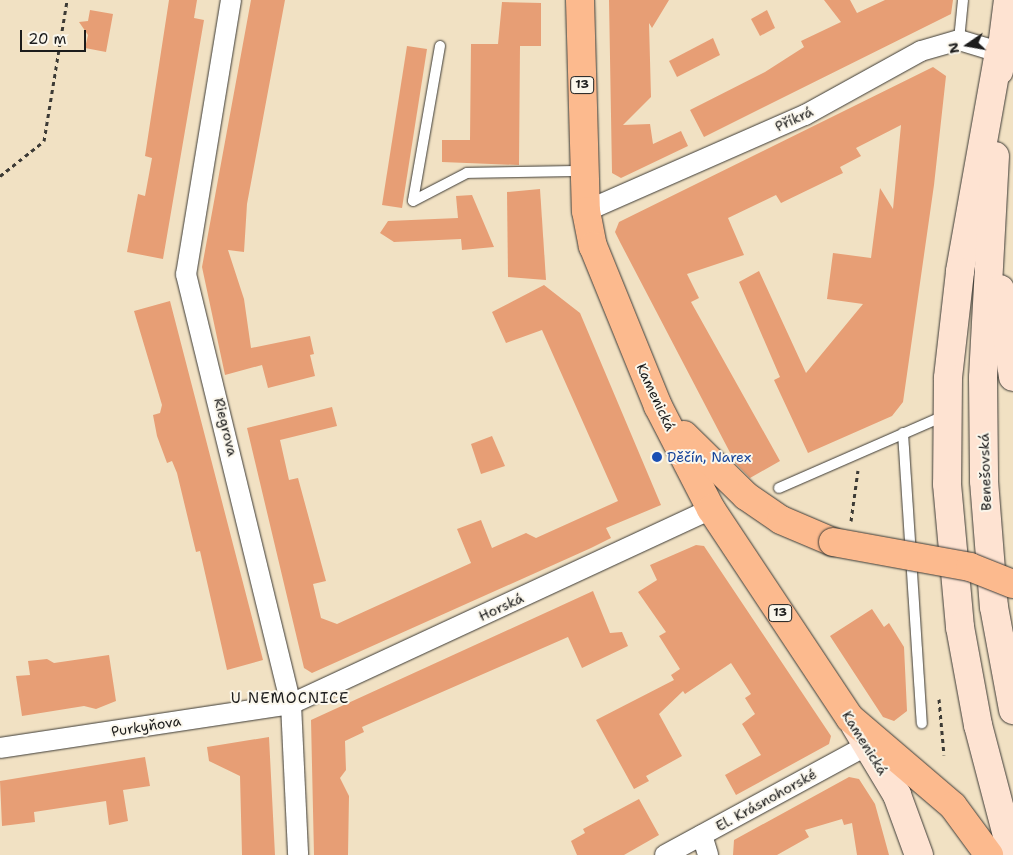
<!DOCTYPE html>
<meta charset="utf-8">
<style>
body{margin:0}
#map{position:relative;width:1013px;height:855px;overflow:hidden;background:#f1e1c3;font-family:"Shantell Sans",sans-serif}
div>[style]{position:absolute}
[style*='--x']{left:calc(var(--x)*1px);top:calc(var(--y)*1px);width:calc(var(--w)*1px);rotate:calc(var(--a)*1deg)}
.building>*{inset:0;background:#e79e75}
.path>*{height:3px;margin-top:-1.5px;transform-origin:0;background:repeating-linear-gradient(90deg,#3c3a35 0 4px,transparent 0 8px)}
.roads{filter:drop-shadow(0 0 1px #3c3a35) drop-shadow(0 0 1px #3c3a35)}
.lane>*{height:10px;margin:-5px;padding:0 5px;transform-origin:5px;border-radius:5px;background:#fff}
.street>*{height:20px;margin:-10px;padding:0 10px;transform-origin:10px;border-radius:10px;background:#fff}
.secondary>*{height:28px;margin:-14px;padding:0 14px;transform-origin:14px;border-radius:14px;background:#fee3d2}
.primary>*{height:28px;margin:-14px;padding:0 14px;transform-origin:14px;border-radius:14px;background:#fcba8e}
.bridges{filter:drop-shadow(0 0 1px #3c3a35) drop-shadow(0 0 1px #3c3a35)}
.primary-bridge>*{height:28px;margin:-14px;padding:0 14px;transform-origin:14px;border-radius:14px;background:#fcba8e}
.dots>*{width:14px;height:14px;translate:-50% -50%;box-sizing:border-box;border:2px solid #fbf7ec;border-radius:50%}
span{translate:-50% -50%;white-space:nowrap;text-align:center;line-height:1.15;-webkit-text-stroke:4px #fbf7ec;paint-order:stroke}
.shield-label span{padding:1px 4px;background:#fbf7ec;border:1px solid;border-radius:4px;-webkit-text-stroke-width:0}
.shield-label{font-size:12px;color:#1c1c1c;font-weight:700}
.street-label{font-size:14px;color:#1c1c1c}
.transit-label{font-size:14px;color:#164399}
.left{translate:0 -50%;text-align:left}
.neighbourhood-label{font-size:15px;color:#1c1c1c;letter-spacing:1px}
.north{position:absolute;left:943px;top:20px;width:50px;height:50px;-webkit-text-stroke:4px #fbf7ec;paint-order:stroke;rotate:258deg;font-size:14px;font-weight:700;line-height:20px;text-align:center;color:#1c1c1c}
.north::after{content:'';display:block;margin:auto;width:18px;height:22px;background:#1c1c1c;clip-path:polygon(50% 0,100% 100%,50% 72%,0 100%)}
.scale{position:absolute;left:20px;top:30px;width:66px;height:22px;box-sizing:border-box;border:2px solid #1c1c1c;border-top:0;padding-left:6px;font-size:15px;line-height:18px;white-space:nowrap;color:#1c1c1c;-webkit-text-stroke:4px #fbf7ec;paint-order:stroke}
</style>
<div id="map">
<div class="building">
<i style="clip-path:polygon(169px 0,197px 0,194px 18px,204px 20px,163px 259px,127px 252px,138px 194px,145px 196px,152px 158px,145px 156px)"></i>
<i style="clip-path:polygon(251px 0,285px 0,247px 204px,244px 252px,228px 250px,244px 299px,251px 348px,310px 336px,314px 354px,310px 355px,315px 376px,268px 388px,262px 365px,225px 375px,202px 267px)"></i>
<i style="clip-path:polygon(609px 0,669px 0,652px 28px,649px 23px,651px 97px,623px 125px,650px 124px,653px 144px,681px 131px,688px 146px,621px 178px,612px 173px)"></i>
<i style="clip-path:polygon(824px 0,850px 0,857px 13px,885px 0,953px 0,951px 14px,704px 137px,690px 110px,765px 72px,804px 47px,801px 41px,841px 22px)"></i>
<i style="clip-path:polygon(502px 2px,541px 3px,541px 46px,520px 46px,519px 165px,442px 162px,442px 140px,470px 140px,471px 44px,498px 44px)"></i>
<i style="clip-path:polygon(90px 10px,113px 14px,106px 52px,85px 48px,88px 35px,79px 22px,88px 21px)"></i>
<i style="clip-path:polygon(767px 10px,775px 28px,760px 36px,751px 19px)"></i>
<i style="clip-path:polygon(713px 38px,720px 55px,677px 77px,669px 61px)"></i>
<i style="clip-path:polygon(407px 46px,427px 49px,402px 208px,382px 205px)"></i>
<i style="clip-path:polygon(933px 67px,946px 76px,934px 185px,903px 402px,892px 416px,808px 453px,774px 380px,780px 377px,739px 282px,759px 271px,806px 373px,863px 304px,827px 299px,833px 253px,871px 258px,880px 188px,893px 209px,901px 125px,856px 148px,861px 156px,840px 167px,843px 173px,781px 203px,776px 195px,728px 218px,744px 255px,687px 274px,699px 298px,691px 302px,780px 461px,750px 478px,736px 464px,621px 244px,615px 232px,619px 222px)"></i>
<i style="clip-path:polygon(540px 189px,546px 280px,508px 277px,507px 192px)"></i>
<i style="clip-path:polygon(472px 195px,494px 247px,462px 250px,461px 239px,394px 242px,380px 233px,388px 221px,458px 218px,456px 196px)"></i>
<i style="clip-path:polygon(544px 285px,580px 313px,661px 505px,606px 528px,611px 538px,591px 548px,312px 673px,304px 668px,247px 428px,332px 407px,337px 426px,280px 440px,289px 480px,298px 478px,326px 581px,313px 584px,321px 618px,337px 624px,471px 563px,457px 529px,481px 520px,492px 548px,526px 533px,536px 538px,618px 501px,542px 330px,506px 343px,492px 312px)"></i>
<i style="clip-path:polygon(170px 301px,263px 660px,227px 670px,200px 551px,196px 552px,177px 473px,172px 461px,167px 463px,157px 436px,153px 415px,160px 413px,162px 405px,134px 311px)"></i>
<i style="clip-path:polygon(492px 436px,505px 466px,481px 474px,471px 444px)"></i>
<i style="clip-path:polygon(696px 545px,704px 546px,831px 736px,829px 744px,736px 795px,725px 775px,761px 755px,742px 724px,755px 714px,745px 698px,751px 694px,731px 663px,685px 694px,683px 691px,659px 714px,682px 756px,646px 776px,649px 781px,634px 789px,596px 720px,674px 680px,671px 675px,680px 669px,659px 636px,666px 632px,638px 592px,657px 580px,650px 565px)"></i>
<i style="clip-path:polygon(593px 591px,610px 633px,622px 632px,628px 646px,582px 668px,568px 637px,362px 727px,364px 732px,345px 741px,346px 770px,340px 778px,349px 796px,348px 855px,314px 855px,311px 720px)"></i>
<i style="clip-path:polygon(872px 609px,884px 627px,889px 623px,904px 647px,907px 711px,894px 721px,883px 717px,830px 636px)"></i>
<i style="clip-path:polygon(109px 655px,116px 701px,96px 709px,84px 706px,22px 716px,16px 676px,30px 675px,28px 661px,47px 659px,54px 663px)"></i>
<i style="clip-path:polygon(269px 737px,275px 855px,242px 855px,240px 776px,209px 761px,207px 747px)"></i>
<i style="clip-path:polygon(145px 757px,150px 786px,123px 790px,128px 821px,109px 825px,106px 801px,34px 812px,35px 822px,2px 826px,0 781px)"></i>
<i style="clip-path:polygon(849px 777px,859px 779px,875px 804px,889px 855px,857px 855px,852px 823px,844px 825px,842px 819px,805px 830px,809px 837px,777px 855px,733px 855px,734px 840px)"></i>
<i style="clip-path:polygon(639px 799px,659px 835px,624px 855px,577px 855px,571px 841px,585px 833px,583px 829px)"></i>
</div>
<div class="path">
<i style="--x:0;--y:176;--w:56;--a:-38.5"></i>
<i style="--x:44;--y:141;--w:143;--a:-80.7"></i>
<i style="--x:851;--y:521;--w:51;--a:-82.2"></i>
<i style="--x:939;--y:699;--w:56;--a:84.9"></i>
</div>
<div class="roads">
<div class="lane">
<i style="--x:959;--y:40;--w:40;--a:-84.3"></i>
<i style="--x:440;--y:46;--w:157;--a:99.9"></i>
<i style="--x:413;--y:201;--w:61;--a:-27.4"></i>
<i style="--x:467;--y:173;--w:117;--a:-1"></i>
<i style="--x:903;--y:433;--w:291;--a:86.3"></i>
<i style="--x:779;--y:488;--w:182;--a:-23.6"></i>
</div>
<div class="street">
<i style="--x:231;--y:0;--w:278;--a:99.3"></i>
<i style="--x:186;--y:274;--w:443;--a:76.3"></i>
<i style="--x:291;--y:704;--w:151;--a:87.3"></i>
<i style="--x:586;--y:211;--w:239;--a:-23.7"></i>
<i style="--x:805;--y:115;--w:132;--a:-28.9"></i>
<i style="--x:921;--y:51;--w:40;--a:-16"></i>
<i style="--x:959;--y:40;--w:42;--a:16.7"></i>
<i style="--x:0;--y:748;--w:294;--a:-8.6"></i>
<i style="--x:291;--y:704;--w:463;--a:-24.9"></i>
<i style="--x:702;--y:835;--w:21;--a:73"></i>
<i style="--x:665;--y:855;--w:231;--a:-28.5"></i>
</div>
<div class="secondary">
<i style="--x:999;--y:52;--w:223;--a:100.1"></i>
<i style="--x:960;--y:272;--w:107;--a:96.5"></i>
<i style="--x:948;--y:378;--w:106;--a:90.5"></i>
<i style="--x:947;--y:484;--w:144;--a:84.8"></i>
<i style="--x:960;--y:627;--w:100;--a:79.6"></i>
<i style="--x:978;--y:725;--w:134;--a:75.3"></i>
<i style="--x:999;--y:71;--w:72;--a:-82.8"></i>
<i style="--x:995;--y:156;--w:222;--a:93.1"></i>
<i style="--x:983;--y:378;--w:103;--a:89.4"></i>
<i style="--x:984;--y:481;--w:126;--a:85.5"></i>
<i style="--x:994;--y:607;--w:105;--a:79.5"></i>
<i style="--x:1000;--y:289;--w:89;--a:81.6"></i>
<i style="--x:855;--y:725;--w:82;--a:59"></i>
<i style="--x:897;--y:795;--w:64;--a:69.9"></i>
</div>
<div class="primary">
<i style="--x:580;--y:0;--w:211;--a:88.4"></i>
<i style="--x:586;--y:211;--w:36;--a:79"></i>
<i style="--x:593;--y:246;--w:173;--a:67.9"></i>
<i style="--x:658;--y:406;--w:116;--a:62.8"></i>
<i style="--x:711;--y:509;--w:251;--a:56.4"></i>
<i style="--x:850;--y:718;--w:135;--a:40.5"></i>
<i style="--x:953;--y:806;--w:61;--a:53.7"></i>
<i style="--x:684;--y:435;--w:87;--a:44.5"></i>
<i style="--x:746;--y:496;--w:42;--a:34.4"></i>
<i style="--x:781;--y:520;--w:56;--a:22.9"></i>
</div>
</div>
<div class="bridges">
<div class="primary-bridge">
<i style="--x:833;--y:542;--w:139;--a:10.3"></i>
<i style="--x:970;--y:567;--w:46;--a:21.6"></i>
</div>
</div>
<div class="dots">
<i style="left:657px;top:457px;background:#1a4fb4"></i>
</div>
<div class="shield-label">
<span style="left:582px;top:85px">13</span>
<span style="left:780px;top:613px">13</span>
</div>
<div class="street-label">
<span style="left:794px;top:119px;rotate:-25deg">Příkrá</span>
<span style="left:656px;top:397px;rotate:65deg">Kamenická</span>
<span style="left:226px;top:427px;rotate:76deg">Riegrova</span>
<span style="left:985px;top:472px;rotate:-92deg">Benešovská</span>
<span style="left:501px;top:607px;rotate:-25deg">Horská</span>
<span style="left:146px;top:726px;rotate:-9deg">Purkyňova</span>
<span style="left:865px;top:743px;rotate:58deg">Kamenická</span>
<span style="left:766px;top:800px;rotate:-29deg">El. Krásnohorské</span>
</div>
<div class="transit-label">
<span class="left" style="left:667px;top:457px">Děčín, Narex</span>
</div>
<div class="neighbourhood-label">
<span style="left:290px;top:699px">U NEMOCNICE</span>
</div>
<div class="north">N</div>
<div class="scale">20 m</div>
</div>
